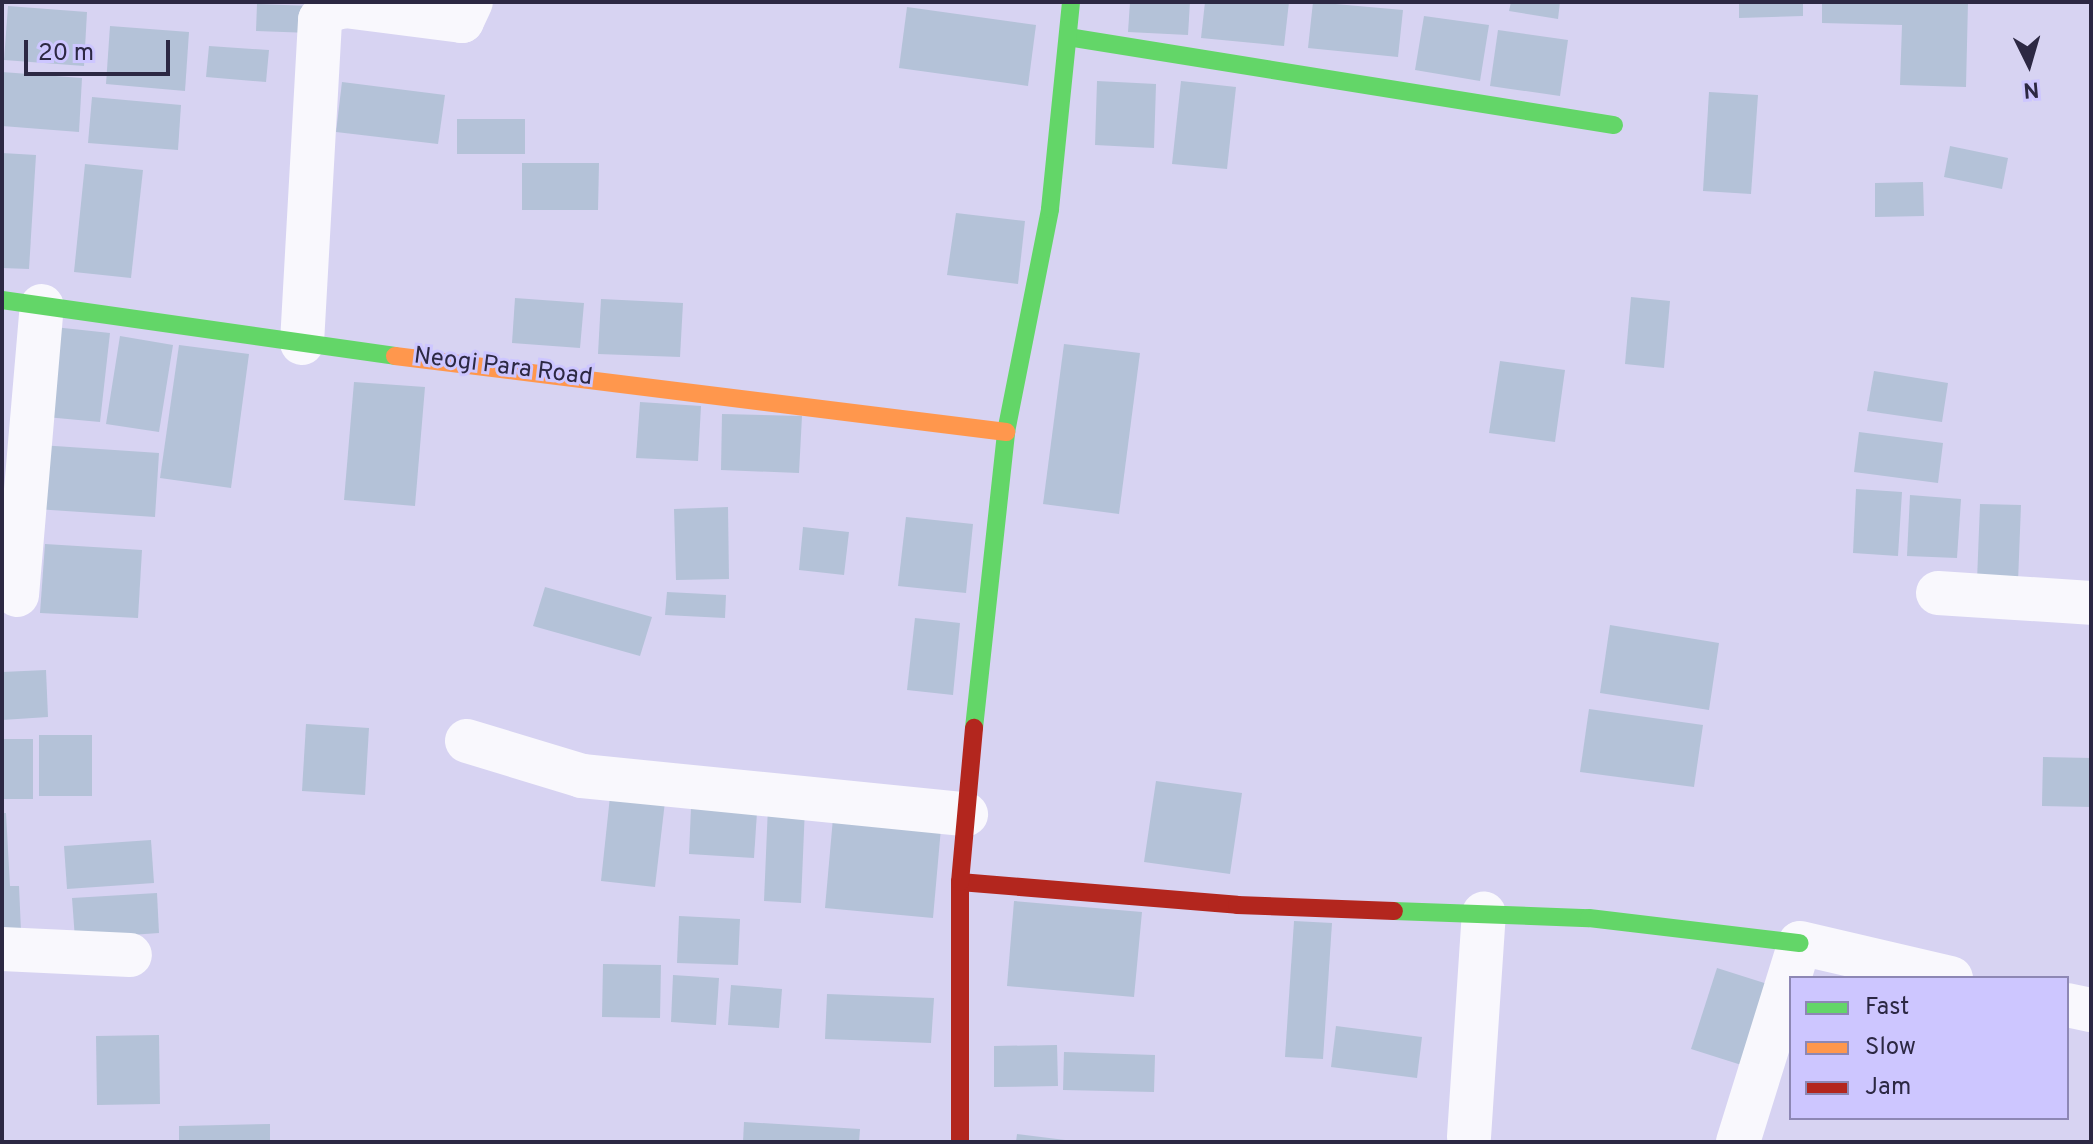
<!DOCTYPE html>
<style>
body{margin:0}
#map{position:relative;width:2093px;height:1144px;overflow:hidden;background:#d7d3f2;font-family:Overpass,sans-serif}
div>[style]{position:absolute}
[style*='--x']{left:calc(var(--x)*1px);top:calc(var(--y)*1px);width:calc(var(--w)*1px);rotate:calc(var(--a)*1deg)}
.building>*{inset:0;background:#b4c2d8}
.street>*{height:44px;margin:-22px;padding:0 22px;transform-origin:22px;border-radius:22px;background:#f9f8fd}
.fast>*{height:18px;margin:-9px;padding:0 9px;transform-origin:9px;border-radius:9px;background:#63d668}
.slow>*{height:18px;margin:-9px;padding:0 9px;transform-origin:9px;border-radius:9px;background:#ff974d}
.jam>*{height:18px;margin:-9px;padding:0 9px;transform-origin:9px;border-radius:9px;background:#b3261e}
span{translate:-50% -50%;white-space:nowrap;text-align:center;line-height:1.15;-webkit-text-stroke:6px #cdc6ff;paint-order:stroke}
.street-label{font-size:24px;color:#2c2843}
.frame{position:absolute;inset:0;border:4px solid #2c2843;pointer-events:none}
.legend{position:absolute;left:1789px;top:976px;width:280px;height:144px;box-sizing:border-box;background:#cdc6ff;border:2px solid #8d87b4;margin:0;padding:10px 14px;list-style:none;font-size:24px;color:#2c2843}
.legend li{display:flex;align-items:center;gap:16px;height:40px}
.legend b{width:40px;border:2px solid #8d87b4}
.north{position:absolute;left:1989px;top:24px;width:80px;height:80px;-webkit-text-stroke:6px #cdc6ff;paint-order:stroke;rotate:175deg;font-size:22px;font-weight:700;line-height:32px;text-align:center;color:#2c2843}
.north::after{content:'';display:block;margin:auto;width:28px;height:36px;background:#2c2843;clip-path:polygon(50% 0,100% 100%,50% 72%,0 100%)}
.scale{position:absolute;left:24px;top:40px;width:146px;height:36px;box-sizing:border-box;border:4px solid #2c2843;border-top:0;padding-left:10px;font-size:24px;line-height:28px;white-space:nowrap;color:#2c2843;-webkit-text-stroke:6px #cdc6ff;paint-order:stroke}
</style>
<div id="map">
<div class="building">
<i style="clip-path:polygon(1130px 2px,1190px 2px,1188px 35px,1128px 32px)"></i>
<i style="clip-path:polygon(1205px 2px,1289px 2px,1284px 46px,1201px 38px)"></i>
<i style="clip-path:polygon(1313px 2px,1403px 10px,1398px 57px,1308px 48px)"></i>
<i style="clip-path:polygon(1511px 2px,1560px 2px,1558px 19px,1509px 11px)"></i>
<i style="clip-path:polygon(1739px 2px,1803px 2px,1803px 16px,1739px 18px)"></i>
<i style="clip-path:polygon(1822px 2px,1968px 2px,1966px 87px,1900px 85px,1902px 25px,1822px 23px)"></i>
<i style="clip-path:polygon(257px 4px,312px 6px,311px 33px,256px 31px)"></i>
<i style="clip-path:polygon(8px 6px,87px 12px,84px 66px,4px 60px)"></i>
<i style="clip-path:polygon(907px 7px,1036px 25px,1028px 86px,899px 68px)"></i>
<i style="clip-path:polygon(1424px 16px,1489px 25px,1480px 81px,1415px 70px)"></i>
<i style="clip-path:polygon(110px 26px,189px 32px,185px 91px,106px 84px)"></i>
<i style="clip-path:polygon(1498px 30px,1568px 40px,1560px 96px,1490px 86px)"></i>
<i style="clip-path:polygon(209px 46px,269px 50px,266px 82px,206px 77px)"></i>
<i style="clip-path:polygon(2px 72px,82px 78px,79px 132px,2px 126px)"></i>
<i style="clip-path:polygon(1097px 81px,1156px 84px,1154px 148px,1095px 145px)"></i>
<i style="clip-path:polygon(1181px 81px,1236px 87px,1227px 169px,1172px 164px)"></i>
<i style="clip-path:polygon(342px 82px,445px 95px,438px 144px,336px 132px)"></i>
<i style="clip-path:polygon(1709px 92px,1758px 95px,1751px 194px,1703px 191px)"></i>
<i style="clip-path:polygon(92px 97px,181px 105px,178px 150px,88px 143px)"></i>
<i style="clip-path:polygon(457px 119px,525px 119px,525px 154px,457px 154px)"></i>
<i style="clip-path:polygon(1950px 146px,2008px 158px,2002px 189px,1944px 177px)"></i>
<i style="clip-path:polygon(2px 153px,36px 155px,29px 269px,2px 268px)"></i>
<i style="clip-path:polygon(522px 163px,599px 163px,598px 210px,522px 210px)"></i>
<i style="clip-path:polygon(85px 164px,143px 170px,131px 278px,74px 272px)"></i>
<i style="clip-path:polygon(1923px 182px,1924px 216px,1875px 217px,1875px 183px)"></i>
<i style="clip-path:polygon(956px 213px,1025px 221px,1018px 284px,947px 275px)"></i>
<i style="clip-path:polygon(1631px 297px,1670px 301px,1664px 368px,1625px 364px)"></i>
<i style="clip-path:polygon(515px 298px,584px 303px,580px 348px,512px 343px)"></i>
<i style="clip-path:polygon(601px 299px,683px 303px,680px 357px,598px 354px)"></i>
<i style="clip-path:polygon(54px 327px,110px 333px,100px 422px,46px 417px)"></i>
<i style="clip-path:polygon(120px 336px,173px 345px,159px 432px,106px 424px)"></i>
<i style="clip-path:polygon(1064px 344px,1140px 353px,1119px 514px,1043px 504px)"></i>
<i style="clip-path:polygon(179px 345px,249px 354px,231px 488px,160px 478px)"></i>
<i style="clip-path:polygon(1500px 361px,1565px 370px,1555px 442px,1489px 433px)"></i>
<i style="clip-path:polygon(1874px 371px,1948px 383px,1942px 422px,1867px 411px)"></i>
<i style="clip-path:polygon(354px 382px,425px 387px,415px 506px,344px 500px)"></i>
<i style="clip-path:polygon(640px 402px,701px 406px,698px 461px,636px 458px)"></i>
<i style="clip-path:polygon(722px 414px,802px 416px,799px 473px,721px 470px)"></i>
<i style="clip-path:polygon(1859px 432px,1943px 443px,1938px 483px,1854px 472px)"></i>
<i style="clip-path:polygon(40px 445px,159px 453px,155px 517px,36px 509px)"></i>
<i style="clip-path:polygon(1856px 489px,1902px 492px,1898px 556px,1853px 553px)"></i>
<i style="clip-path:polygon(1910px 495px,1961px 499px,1957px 558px,1907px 556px)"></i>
<i style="clip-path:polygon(1980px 504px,2021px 505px,2018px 582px,1977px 581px)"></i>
<i style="clip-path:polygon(728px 507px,729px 579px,676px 580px,674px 509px)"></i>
<i style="clip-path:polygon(906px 517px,973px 524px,966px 593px,898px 586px)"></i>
<i style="clip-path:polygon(803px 527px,849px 532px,844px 575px,799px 570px)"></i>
<i style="clip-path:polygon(45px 544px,142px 550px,138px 618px,40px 613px)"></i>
<i style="clip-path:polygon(545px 587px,652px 617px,640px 656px,533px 626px)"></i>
<i style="clip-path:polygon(667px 592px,726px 595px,725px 618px,665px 615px)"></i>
<i style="clip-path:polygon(915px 618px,960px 623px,953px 695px,907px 690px)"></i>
<i style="clip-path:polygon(1610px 625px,1719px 643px,1709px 710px,1600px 693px)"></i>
<i style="clip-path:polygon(46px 670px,48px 717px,2px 720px,2px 672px)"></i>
<i style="clip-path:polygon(1589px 709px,1703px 725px,1694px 787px,1580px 772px)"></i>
<i style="clip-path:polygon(306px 724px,369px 728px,365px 795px,302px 791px)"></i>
<i style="clip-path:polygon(39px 735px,92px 735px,92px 796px,39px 796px)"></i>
<i style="clip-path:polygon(2px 739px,33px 739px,33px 799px,2px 799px)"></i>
<i style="clip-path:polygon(2043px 757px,2091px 758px,2091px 807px,2042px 806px)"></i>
<i style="clip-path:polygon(1156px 781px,1242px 793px,1230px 874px,1144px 862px)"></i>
<i style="clip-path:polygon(611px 787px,666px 793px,655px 887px,601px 881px)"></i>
<i style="clip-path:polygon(768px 806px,805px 807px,801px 903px,764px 901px)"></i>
<i style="clip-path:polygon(691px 808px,757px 812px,754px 858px,689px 854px)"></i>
<i style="clip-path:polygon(2px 813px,6px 813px,10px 886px,19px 886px,21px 931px,2px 932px)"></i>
<i style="clip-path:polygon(833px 818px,941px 828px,933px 918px,825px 908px)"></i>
<i style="clip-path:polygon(151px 840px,154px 883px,67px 889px,64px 846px)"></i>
<i style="clip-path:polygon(157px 893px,159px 933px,75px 939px,72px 898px)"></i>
<i style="clip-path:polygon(1014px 901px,1142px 912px,1134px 997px,1007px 986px)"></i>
<i style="clip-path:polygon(679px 916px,740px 919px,738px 965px,677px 963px)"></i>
<i style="clip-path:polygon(1294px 921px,1332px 923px,1323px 1059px,1285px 1057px)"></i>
<i style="clip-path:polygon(603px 964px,661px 965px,660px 1018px,602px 1017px)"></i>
<i style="clip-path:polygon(1717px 968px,1777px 987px,1751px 1068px,1691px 1049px)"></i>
<i style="clip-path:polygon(673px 975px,719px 978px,716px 1025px,671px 1022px)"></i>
<i style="clip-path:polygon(731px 985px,782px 989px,779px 1028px,728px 1025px)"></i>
<i style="clip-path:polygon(827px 994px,934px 998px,931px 1043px,825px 1039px)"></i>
<i style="clip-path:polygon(1336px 1026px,1422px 1037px,1417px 1078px,1331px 1067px)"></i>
<i style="clip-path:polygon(159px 1035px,160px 1104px,97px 1105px,96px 1036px)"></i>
<i style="clip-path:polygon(1057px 1045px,1058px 1086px,994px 1087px,994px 1046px)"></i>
<i style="clip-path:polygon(1064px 1052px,1155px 1055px,1154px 1092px,1063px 1090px)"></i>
<i style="clip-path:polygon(744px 1122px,860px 1129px,859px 1142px,743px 1142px)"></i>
<i style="clip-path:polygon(270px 1124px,270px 1142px,179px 1142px,179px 1126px)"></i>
<i style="clip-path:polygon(1017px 1134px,1065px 1140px,1065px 1142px,1016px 1142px)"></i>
</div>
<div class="street">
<i style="--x:302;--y:343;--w:324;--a:-86.8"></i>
<i style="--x:320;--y:20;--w:13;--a:-48"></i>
<i style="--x:329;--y:10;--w:16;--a:-14"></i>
<i style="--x:345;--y:6;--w:118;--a:7.3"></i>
<i style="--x:462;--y:21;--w:21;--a:-65"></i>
<i style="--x:1938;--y:593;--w:153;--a:3.7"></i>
<i style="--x:17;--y:595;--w:290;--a:-85.1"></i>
<i style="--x:467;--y:741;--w:120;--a:16.9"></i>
<i style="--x:582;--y:776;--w:386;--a:5.7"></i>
<i style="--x:2;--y:949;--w:128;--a:2.7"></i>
<i style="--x:2067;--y:1005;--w:25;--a:12"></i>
<i style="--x:1469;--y:1137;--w:224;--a:-86.2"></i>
<i style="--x:1738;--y:1142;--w:208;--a:-72.7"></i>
<i style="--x:1800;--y:943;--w:155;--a:13.1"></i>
</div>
<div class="fast">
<i style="--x:1068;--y:37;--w:553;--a:9.16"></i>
<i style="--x:2;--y:300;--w:397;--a:8.1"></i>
<i style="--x:974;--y:728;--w:298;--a:-83.8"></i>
<i style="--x:1006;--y:432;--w:227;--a:-78.8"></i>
<i style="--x:1050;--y:209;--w:208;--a:-84.2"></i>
<i style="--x:1394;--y:911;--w:195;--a:2.1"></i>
<i style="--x:1589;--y:918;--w:212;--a:6.8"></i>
</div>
<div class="slow">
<i style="--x:395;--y:356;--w:616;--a:7.09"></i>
</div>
<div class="jam">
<i style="--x:960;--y:882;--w:278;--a:4.7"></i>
<i style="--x:1237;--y:905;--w:157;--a:2.2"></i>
<i style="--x:960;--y:1142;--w:260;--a:-90"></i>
<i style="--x:960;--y:882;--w:155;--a:-84.8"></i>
</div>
<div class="street-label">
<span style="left:503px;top:368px;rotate:7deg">Neogi Para Road</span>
</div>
<div class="frame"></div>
<ul class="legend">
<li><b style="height:10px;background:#63d668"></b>Fast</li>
<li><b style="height:10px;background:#ff974d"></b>Slow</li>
<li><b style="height:10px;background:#b3261e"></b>Jam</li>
</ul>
<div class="north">N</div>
<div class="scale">20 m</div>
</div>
